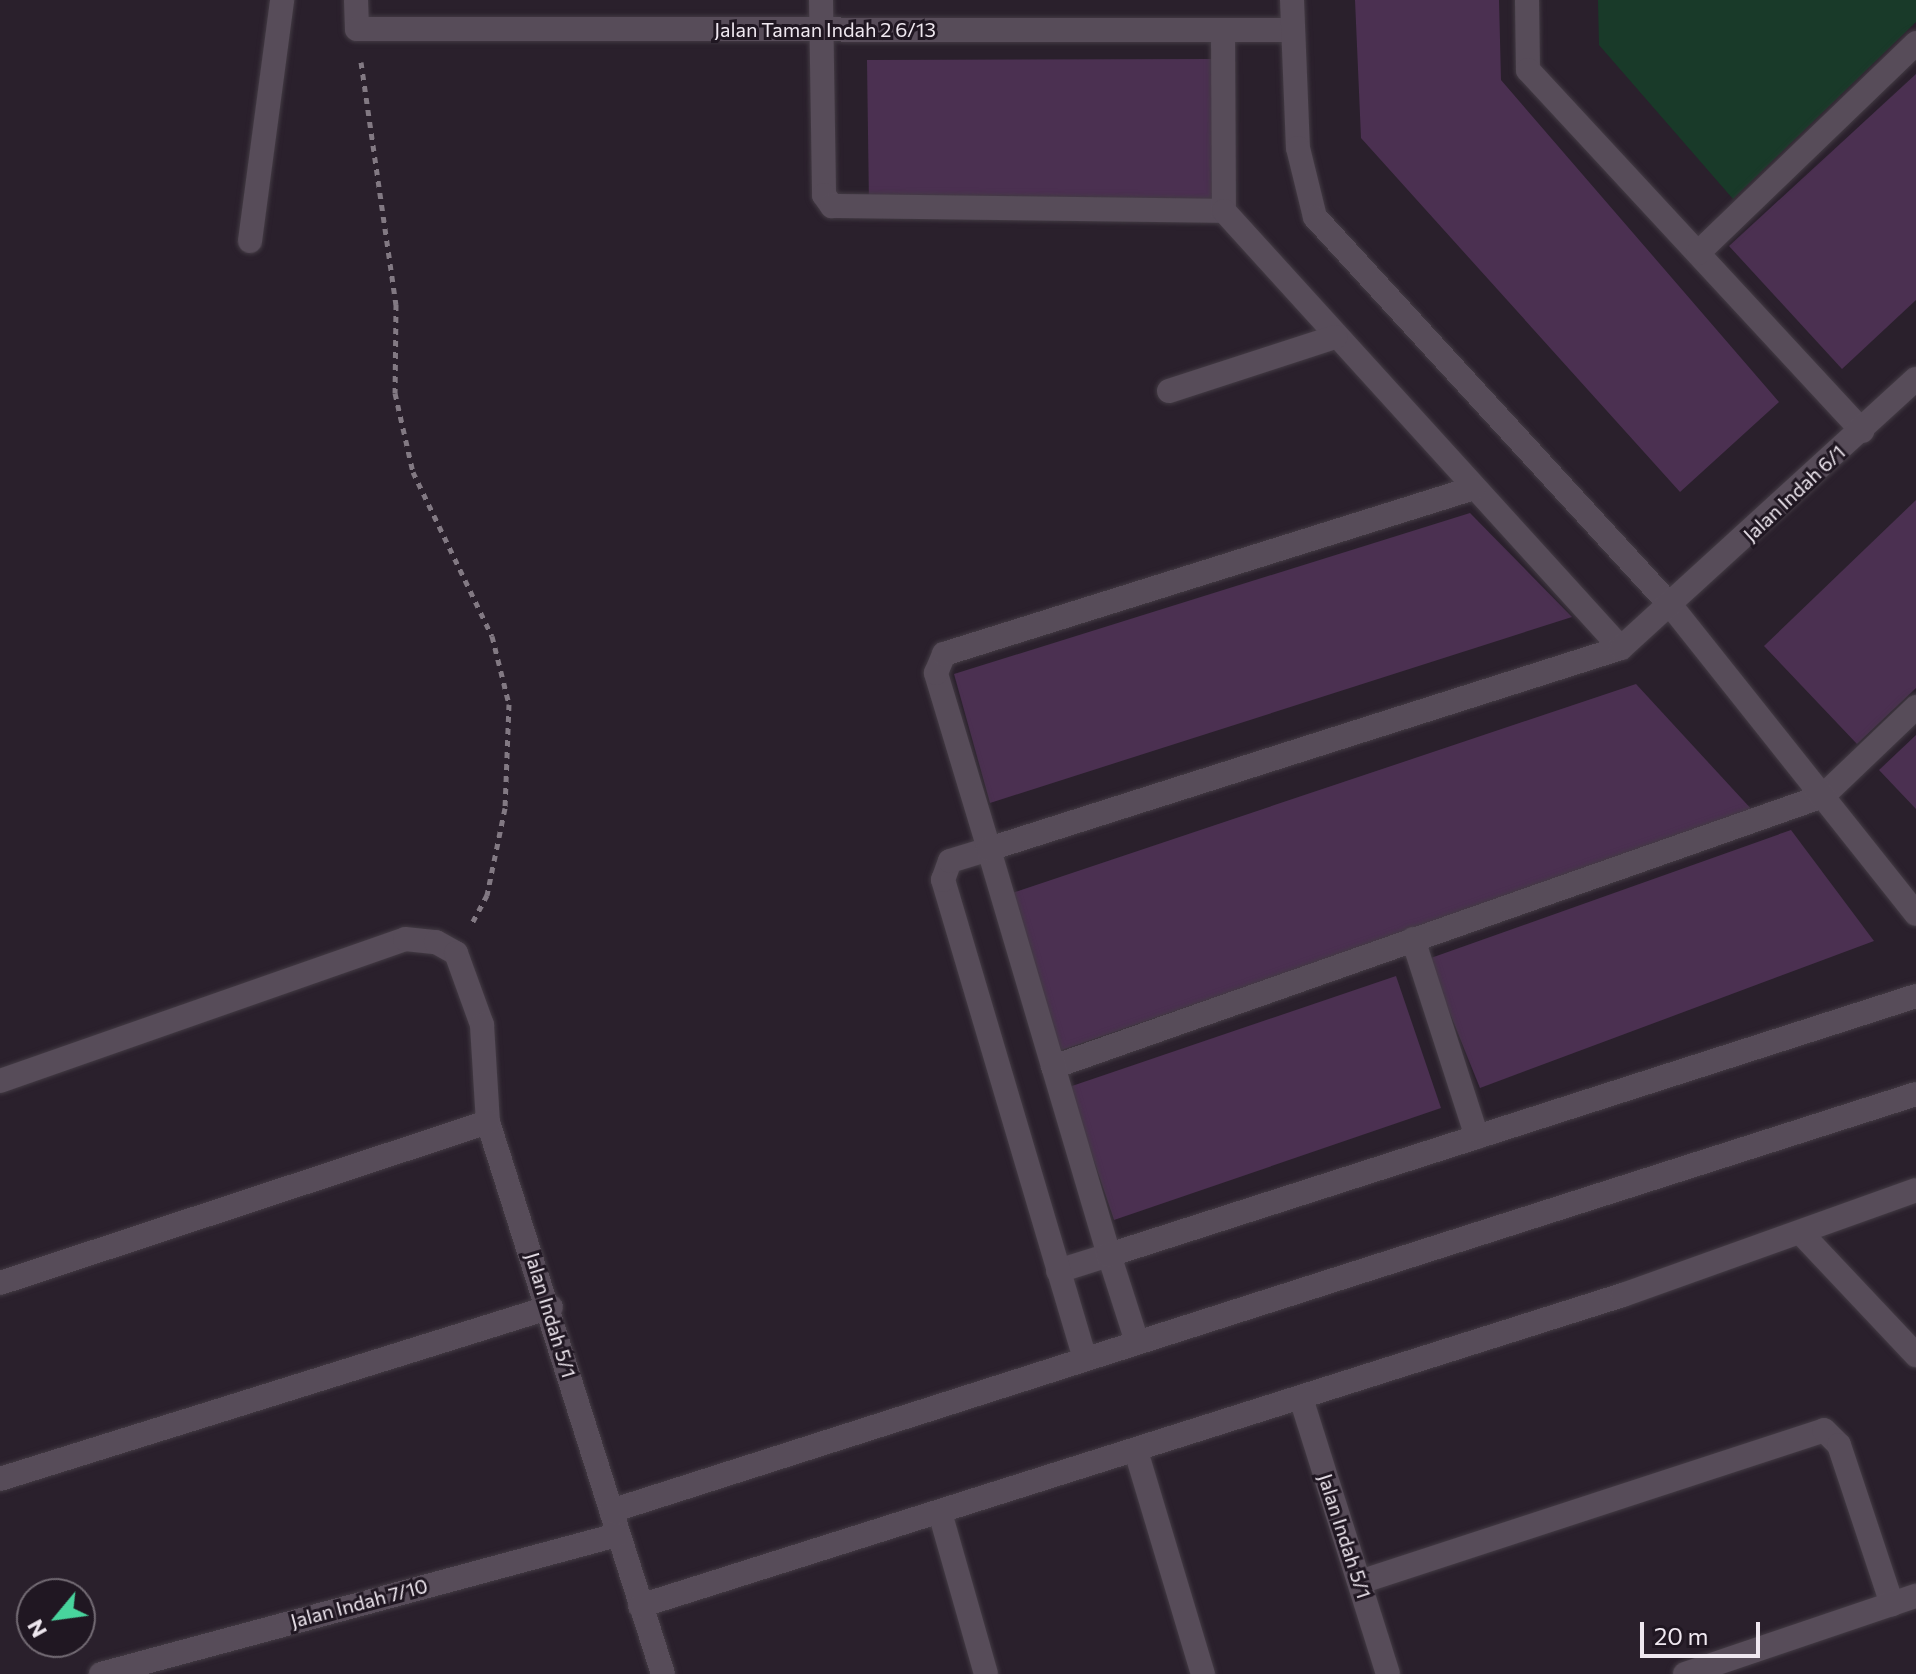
<!DOCTYPE html>
<style>
body{margin:0}
#map{position:relative;width:1916px;height:1674px;overflow:hidden;background:#2a202c;font-family:Commissioner,sans-serif}
div>[style]{position:absolute}
[style*='--x']{left:calc(var(--x)*1px);top:calc(var(--y)*1px);width:calc(var(--w)*1px);rotate:calc(var(--a)*1deg)}
.green>*{inset:0;background:#193a29}
.building>*{inset:0;background:#4b3051}
.path>*{height:5px;margin-top:-2.5px;transform-origin:0;background:repeating-linear-gradient(90deg,#827983 0 6px,transparent 0 12px)}
.roads{filter:drop-shadow(0 0 2px #433b44) drop-shadow(0 0 2px #433b44)}
.service>*{height:24px;margin:-12px;padding:0 12px;transform-origin:12px;border-radius:12px;background:#574c59}
.minor>*{height:24px;margin:-12px;padding:0 12px;transform-origin:12px;border-radius:12px;background:#574c59}
span{translate:-50% -50%;white-space:nowrap;text-align:center;line-height:1.15;-webkit-text-stroke:6px #201722;paint-order:stroke}
.street-label{font-size:20px;color:#efe8f0}
.north{position:absolute;left:16px;top:1578px;width:80px;height:80px;box-sizing:border-box;background:#201722;border:2px solid #736b74;border-radius:50%;rotate:241deg;font-size:22px;font-weight:700;line-height:32px;text-align:center;color:#efe8f0}
.north::after{content:'';display:block;margin:auto;width:28px;height:36px;background:#48d49d;clip-path:polygon(50% 0,100% 100%,50% 72%,0 100%)}
.scale{position:absolute;left:1640px;top:1622px;width:120px;height:36px;box-sizing:border-box;border:4px solid #efe8f0;border-top:0;padding-left:10px;font-size:24px;line-height:28px;white-space:nowrap;color:#efe8f0;-webkit-text-stroke:6px #201722;paint-order:stroke}
</style>
<div id="map">
<div class="green">
<i style="clip-path:polygon(1598px 0,1916px 0,1916px 22px,1733px 199px,1599px 45px)"></i>
</div>
<div class="building">
<i style="clip-path:polygon(1355px 0,1499px 0,1501px 80px,1779px 402px,1680px 492px,1361px 138px)"></i>
<i style="clip-path:polygon(1213px 59px,1214px 205px,869px 206px,867px 60px)"></i>
<i style="clip-path:polygon(1916px 74px,1916px 300px,1842px 369px,1729px 246px)"></i>
<i style="clip-path:polygon(1916px 500px,1916px 688px,1857px 744px,1764px 646px)"></i>
<i style="clip-path:polygon(1470px 513px,1572px 617px,990px 803px,954px 674px)"></i>
<i style="clip-path:polygon(1636px 684px,1754px 812px,1059px 1051px,1009px 894px)"></i>
<i style="clip-path:polygon(1916px 735px,1916px 809px,1879px 770px)"></i>
<i style="clip-path:polygon(1791px 830px,1874px 941px,1480px 1088px,1428px 959px)"></i>
<i style="clip-path:polygon(1396px 976px,1441px 1108px,1114px 1220px,1069px 1087px)"></i>
</div>
<div class="path">
<i style="--x:361;--y:62;--w:245;--a:81.8"></i>
<i style="--x:396;--y:304;--w:89;--a:90.6"></i>
<i style="--x:395;--y:393;--w:81;--a:77.2"></i>
<i style="--x:413;--y:472;--w:182;--a:64.3"></i>
<i style="--x:492;--y:636;--w:70;--a:76"></i>
<i style="--x:509;--y:704;--w:104;--a:92.2"></i>
<i style="--x:505;--y:808;--w:89;--a:101.7"></i>
<i style="--x:487;--y:895;--w:34;--a:118"></i>
</div>
<div class="roads">
<div class="service">
<i style="--x:821;--y:0;--w:195;--a:89.1"></i>
<i style="--x:824;--y:195;--w:14;--a:54"></i>
<i style="--x:832;--y:206;--w:392;--a:0.7"></i>
<i style="--x:1527;--y:0;--w:70;--a:89.2"></i>
<i style="--x:1528;--y:70;--w:492;--a:47.2"></i>
<i style="--x:1223;--y:30;--w:181;--a:89.7"></i>
<i style="--x:1224;--y:211;--w:590;--a:47.75"></i>
<i style="--x:1698;--y:253;--w:303;--a:-43.9"></i>
<i style="--x:1169;--y:391;--w:175;--a:-18"></i>
<i style="--x:1413;--y:939;--w:208;--a:72.1"></i>
<i style="--x:1053;--y:1067;--w:816;--a:-19.39"></i>
<i style="--x:1823;--y:796;--w:129;--a:-43.7"></i>
<i style="--x:0;--y:1081;--w:429;--a:-19.3"></i>
<i style="--x:405;--y:939;--w:31;--a:6"></i>
<i style="--x:436;--y:942;--w:23;--a:29"></i>
<i style="--x:1058;--y:1271;--w:53;--a:-17.4"></i>
<i style="--x:1085;--y:1359;--w:500;--a:-106.5"></i>
<i style="--x:943;--y:880;--w:20;--a:-70"></i>
<i style="--x:950;--y:861;--w:41;--a:-17.1"></i>
<i style="--x:989;--y:849;--w:184;--a:-106.8"></i>
<i style="--x:936;--y:673;--w:21;--a:-67"></i>
<i style="--x:944;--y:654;--w:555;--a:-17.39"></i>
<i style="--x:1136;--y:1451;--w:233;--a:73.3"></i>
<i style="--x:0;--y:1479;--w:577;--a:-17.34"></i>
<i style="--x:1360;--y:1582;--w:488;--a:-18.1"></i>
<i style="--x:1824;--y:1430;--w:21;--a:45"></i>
<i style="--x:1839;--y:1445;--w:168;--a:71.6"></i>
</div>
<div class="minor">
<i style="--x:356;--y:0;--w:29;--a:88"></i>
<i style="--x:357;--y:29;--w:936;--a:0.06"></i>
<i style="--x:1292;--y:0;--w:148;--a:87.7"></i>
<i style="--x:1298;--y:148;--w:71;--a:76.2"></i>
<i style="--x:1315;--y:217;--w:529;--a:47.53"></i>
<i style="--x:1672;--y:607;--w:392;--a:51.5"></i>
<i style="--x:250;--y:241;--w:243;--a:-82.4"></i>
<i style="--x:456;--y:953;--w:77;--a:70.1"></i>
<i style="--x:482;--y:1025;--w:97;--a:86.5"></i>
<i style="--x:488;--y:1122;--w:579;--a:72.41"></i>
<i style="--x:1801;--y:1233;--w:168;--a:46.7"></i>
<i style="--x:1109;--y:1255;--w:423;--a:-106.5"></i>
<i style="--x:989;--y:849;--w:663;--a:-17.64"></i>
<i style="--x:1621;--y:648;--w:399;--a:-42.4"></i>
<i style="--x:0;--y:1283;--w:514;--a:-18.26"></i>
<i style="--x:1137;--y:1342;--w:91;--a:-107.8"></i>
<i style="--x:1109;--y:1255;--w:848;--a:-17.79"></i>
<i style="--x:1301;--y:1398;--w:289;--a:72.5"></i>
<i style="--x:611;--y:1511;--w:1370;--a:-17.72"></i>
<i style="--x:941;--y:1516;--w:164;--a:74.1"></i>
<i style="--x:640;--y:1606;--w:1031;--a:-17.56"></i>
<i style="--x:1623;--y:1295;--w:311;--a:-19.7"></i>
<i style="--x:101;--y:1674;--w:534;--a:-15.08"></i>
<i style="--x:1685;--y:1674;--w:244;--a:-18.7"></i>
</div>
</div>
<div class="street-label">
<span style="left:825px;top:29px">Jalan Taman Indah 2 6/13</span>
<span style="left:1794px;top:493px;rotate:-43deg">Jalan Indah 6/1</span>
<span style="left:551px;top:1315px;rotate:73deg">Jalan Indah 5/1</span>
<span style="left:1345px;top:1536px;rotate:72deg">Jalan Indah 5/1</span>
<span style="left:359px;top:1603px;rotate:-15deg">Jalan Indah 7/10</span>
</div>
<div class="north">N</div>
<div class="scale">20 m</div>
</div>
